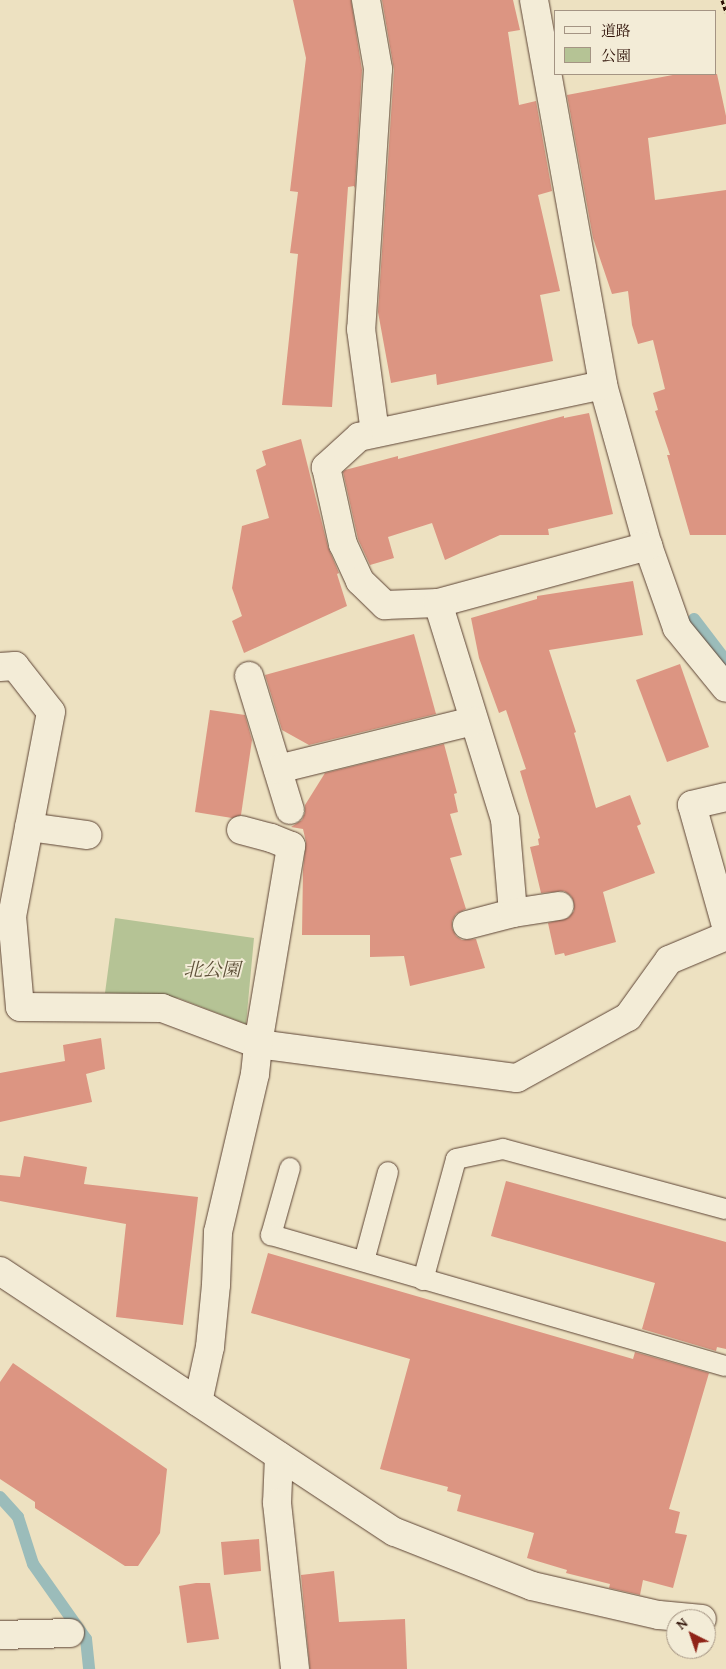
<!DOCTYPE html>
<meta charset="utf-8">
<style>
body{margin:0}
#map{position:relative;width:726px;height:1669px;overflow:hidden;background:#ede1c1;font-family:"Gentium Book Plus","Noto Serif JP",serif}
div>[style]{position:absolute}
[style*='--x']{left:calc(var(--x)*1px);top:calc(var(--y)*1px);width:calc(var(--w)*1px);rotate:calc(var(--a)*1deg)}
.green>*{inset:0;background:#b5c395}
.stream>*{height:12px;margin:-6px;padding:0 6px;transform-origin:6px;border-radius:6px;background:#9bbcba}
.building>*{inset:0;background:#dc9582}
.path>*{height:3px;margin-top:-1.5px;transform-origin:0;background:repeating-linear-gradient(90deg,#2d1006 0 4px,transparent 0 6.5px)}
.roads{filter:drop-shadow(0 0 1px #5d4435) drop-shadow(0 0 1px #5d4435)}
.service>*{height:20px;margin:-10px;padding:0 10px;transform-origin:10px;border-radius:10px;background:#f3ecd7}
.minor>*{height:28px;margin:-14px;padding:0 14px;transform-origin:14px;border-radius:14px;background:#f3ecd7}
span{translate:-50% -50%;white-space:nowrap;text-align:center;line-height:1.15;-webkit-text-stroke:4px #f3ecd7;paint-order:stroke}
.park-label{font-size:19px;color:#5d4f38;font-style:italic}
.legend{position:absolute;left:554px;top:10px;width:162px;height:65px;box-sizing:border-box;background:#f3ecd7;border:1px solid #a49483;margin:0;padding:6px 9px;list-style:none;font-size:15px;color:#2d1006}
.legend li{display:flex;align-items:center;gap:10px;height:25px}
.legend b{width:25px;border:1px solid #a49483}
.north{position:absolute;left:666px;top:1609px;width:50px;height:50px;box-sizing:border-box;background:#f3ecd7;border:1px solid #a49483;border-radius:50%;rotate:319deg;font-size:14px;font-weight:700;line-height:20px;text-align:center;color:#2d1006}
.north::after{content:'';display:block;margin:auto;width:18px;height:22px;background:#8f2418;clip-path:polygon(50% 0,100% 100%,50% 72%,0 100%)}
</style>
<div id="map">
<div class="green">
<i style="clip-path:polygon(115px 918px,254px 938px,246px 1024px,178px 998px,105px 993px)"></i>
</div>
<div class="stream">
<i style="--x:694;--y:619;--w:53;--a:52.7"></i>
<i style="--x:0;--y:1497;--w:27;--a:48"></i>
<i style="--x:18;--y:1517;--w:49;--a:72.3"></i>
<i style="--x:33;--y:1564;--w:92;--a:54.8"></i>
<i style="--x:86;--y:1639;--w:30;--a:84"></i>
</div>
<div class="building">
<i style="clip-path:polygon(293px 0,351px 0,362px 70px,355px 188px,354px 186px,348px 187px,332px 407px,282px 405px,298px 254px,290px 253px,298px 192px,290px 191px,306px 58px)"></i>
<i style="clip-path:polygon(382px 0,513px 0,520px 30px,508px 32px,519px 105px,536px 101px,552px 191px,538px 195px,560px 291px,540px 295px,553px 361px,437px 385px,436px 374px,391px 383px,378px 312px,394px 70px)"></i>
<i style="clip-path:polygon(678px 74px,717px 74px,726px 116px,726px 124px,648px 138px,655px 200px,726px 190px,726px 535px,690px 535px,667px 455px,670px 455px,655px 411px,658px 410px,653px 393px,665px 389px,653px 340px,638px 344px,632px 325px,628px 291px,612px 294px,593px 238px,567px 95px)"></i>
<i style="clip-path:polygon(589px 413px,613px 514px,548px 529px,549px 535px,500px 535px,445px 560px,432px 523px,388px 537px,394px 558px,370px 565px,358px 539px,343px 472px,345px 470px,398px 456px,398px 459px,564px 416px,564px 418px)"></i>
<i style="clip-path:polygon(301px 439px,328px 547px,339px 573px,337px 574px,347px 606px,244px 653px,232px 621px,242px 616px,232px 588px,242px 526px,269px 518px,256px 470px,266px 465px,262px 451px)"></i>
<i style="clip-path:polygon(633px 581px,643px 635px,549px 650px,576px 732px,574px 733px,596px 808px,630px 795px,641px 824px,637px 826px,655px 873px,603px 892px,616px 942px,565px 956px,564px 953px,555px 955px,548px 923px,568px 918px,574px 911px,574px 903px,571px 896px,564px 891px,541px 893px,530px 847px,539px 845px,538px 839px,540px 838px,520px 771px,526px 769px,506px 710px,499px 713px,479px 658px,471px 618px,537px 599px,537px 596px)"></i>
<i style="clip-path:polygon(414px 634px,436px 714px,309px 745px,282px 730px,265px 675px)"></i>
<i style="clip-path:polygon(680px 664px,709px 747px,667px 762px,636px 680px)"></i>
<i style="clip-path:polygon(210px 710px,245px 715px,252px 740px,241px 815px,232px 818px,195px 812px)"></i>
<i style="clip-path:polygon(444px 744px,457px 793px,454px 794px,458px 812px,450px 814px,462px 855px,450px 858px,466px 909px,456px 914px,452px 921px,452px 928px,456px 936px,462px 940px,476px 939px,485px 968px,410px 986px,404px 956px,370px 957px,370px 935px,302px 935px,303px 870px,306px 842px,303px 829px,291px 827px,302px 820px,305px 813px,305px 805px,325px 773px)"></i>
<i style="clip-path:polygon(101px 1038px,105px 1069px,86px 1074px,92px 1102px,0 1122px,0 1073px,65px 1061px,63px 1045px)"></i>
<i style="clip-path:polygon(24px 1156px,87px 1167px,84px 1184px,198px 1197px,183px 1325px,116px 1317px,126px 1224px,0 1201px,0 1175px,20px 1177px)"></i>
<i style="clip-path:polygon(506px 1181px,726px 1242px,726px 1349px,717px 1347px,716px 1351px,642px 1329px,655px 1283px,491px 1236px)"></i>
<i style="clip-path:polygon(268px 1253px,633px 1359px,635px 1352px,709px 1373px,669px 1509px,680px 1512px,675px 1533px,687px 1535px,673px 1588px,643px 1580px,640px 1595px,609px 1588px,610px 1584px,566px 1573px,567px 1570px,527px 1558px,534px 1533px,457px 1511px,461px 1495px,447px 1491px,448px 1487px,380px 1469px,410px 1359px,251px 1313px)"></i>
<i style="clip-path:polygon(13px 1363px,167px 1469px,160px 1533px,138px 1566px,125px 1566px,35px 1508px,35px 1502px,0 1479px,0 1382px)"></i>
<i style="clip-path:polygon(259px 1539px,261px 1571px,224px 1575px,221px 1542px)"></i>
<i style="clip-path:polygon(334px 1571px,339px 1622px,405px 1619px,407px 1669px,310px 1669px,301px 1575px)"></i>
<i style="clip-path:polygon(196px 1583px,210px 1583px,219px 1639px,187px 1643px,179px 1586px)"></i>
</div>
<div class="path">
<i style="--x:722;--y:0;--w:13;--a:72"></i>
</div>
<div class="roads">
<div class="service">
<i style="--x:290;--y:1168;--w:70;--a:105.8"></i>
<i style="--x:271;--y:1235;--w:473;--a:16.1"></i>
<i style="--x:364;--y:1261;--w:92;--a:-74.9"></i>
<i style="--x:423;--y:1280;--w:125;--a:-74.7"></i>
<i style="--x:456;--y:1159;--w:48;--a:-12"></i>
<i style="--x:503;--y:1149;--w:231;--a:15.1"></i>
</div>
<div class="minor">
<i style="--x:366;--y:0;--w:70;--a:80.1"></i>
<i style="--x:378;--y:69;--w:261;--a:93.7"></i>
<i style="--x:361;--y:329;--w:105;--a:82.3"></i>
<i style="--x:534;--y:0;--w:391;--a:79.8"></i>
<i style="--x:603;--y:385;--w:167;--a:74.4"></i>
<i style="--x:648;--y:546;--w:87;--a:70.5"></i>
<i style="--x:677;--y:628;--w:77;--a:50.8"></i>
<i style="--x:603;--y:385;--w:249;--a:168"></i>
<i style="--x:359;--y:437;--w:45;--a:137.7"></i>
<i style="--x:326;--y:467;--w:79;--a:77.6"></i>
<i style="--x:343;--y:544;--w:41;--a:65.3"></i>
<i style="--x:360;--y:581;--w:35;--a:44"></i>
<i style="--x:385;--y:605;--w:53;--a:-2.2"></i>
<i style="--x:438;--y:603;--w:218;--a:-15.2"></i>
<i style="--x:438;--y:603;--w:226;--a:72.8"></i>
<i style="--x:505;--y:819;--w:94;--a:85.1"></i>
<i style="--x:0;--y:667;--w:15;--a:-4"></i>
<i style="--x:15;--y:666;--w:58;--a:52"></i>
<i style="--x:51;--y:712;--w:208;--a:100.8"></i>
<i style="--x:12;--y:916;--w:91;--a:85"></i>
<i style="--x:20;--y:1007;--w:142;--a:0.4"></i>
<i style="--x:162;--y:1008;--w:103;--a:20.6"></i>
<i style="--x:258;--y:1044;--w:261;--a:7.5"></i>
<i style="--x:517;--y:1078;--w:127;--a:-28.8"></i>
<i style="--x:628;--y:1017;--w:70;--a:-54.3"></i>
<i style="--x:669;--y:960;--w:62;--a:-22.8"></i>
<i style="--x:249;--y:676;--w:140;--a:73"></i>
<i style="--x:278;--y:769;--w:201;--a:-13.8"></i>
<i style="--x:726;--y:797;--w:35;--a:167"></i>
<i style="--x:692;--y:805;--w:126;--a:74.3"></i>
<i style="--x:29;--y:827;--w:59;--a:7.9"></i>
<i style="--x:467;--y:925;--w:48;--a:-14.6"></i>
<i style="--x:513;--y:913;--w:47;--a:-8.7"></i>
<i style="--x:0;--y:1271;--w:473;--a:33.5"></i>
<i style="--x:395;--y:1532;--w:147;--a:21.5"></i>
<i style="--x:532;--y:1586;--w:130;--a:12.9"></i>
<i style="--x:659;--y:1615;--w:43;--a:5.3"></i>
<i style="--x:198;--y:1402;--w:56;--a:-77.7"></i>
<i style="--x:210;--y:1347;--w:62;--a:-84.5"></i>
<i style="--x:216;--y:1285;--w:53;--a:-87.8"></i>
<i style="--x:218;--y:1232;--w:162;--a:-76.8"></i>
<i style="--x:255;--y:1074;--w:30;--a:-84"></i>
<i style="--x:258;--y:1044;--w:201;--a:-80.5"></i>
<i style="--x:291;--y:846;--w:22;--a:-158"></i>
<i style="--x:271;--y:838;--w:31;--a:-165"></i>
<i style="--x:279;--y:1456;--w:47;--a:92.4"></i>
<i style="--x:277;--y:1503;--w:167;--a:83.8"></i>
<i style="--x:0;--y:1635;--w:70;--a:-1.6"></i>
</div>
</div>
<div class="park-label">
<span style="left:212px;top:970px">北公園</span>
</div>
<ul class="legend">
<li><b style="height:6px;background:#f3ecd7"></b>道路</li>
<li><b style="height:14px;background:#b5c395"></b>公園</li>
</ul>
<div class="north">N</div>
</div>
